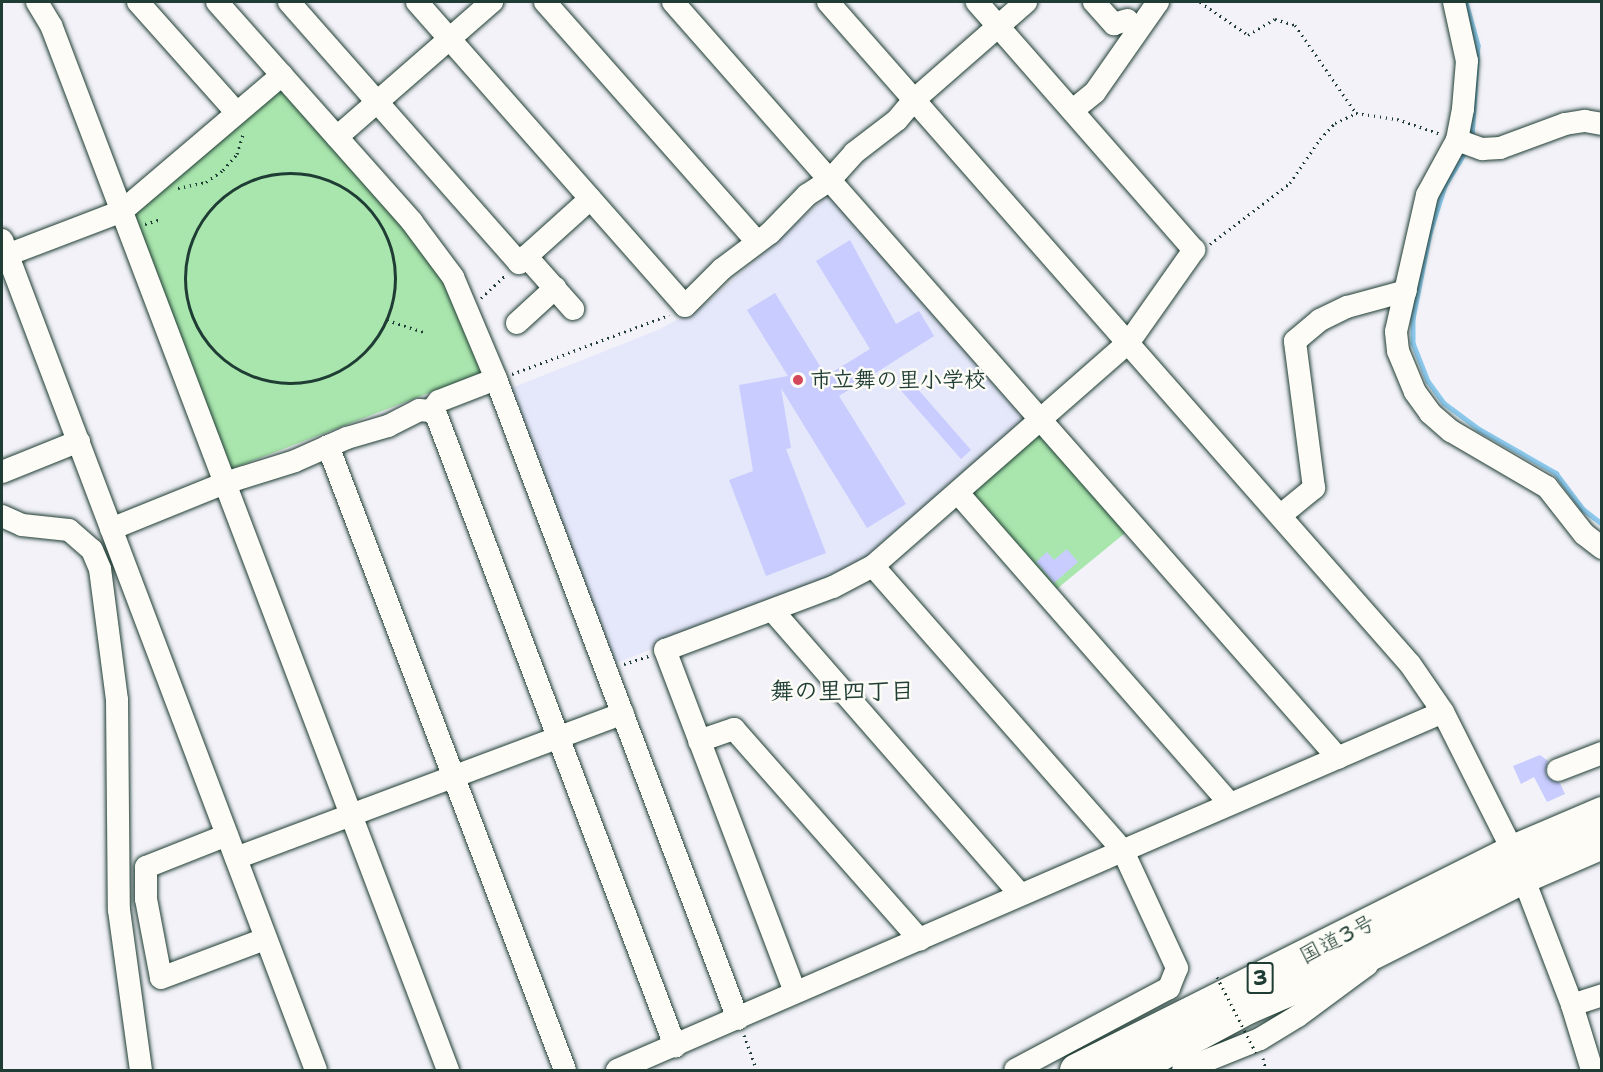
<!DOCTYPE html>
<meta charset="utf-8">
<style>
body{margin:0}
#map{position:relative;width:1603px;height:1072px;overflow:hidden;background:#f2f2f8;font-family:"Shantell Sans","Klee One",sans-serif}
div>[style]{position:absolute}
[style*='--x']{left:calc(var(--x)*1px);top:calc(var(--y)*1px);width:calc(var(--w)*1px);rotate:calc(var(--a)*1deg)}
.built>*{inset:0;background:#e5e7fa}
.green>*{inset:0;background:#a9e6ad}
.stream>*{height:4.5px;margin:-2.25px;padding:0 2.25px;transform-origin:2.25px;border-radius:2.25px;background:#8dc9ed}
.building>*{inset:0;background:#c8ccfe}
.path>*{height:3px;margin-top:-1.5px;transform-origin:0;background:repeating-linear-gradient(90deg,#1f3d34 0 1.5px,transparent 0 6px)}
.path>.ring{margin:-1.5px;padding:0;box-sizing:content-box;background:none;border:3px solid #1f3d34;border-radius:50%}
.roads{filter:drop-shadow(0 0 2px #1f3d34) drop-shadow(0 0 2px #1f3d34)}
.minor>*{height:22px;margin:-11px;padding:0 11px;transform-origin:11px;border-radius:11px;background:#fdfcf7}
.highway>*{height:33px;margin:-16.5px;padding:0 16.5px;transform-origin:16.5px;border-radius:16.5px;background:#fdfcf7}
.path-bridge>*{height:3px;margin-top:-1.5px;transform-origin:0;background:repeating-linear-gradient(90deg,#1f3d34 0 1.5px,transparent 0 6px)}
.dots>*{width:16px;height:16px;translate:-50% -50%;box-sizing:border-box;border:3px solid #fdfcf7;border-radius:50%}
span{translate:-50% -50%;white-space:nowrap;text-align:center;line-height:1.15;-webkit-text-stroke:5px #fdfcf7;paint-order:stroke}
.shield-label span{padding:2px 4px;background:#fdfcf7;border:2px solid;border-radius:4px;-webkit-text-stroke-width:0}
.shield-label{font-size:21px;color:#1f3d34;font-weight:700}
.poi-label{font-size:22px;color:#1f3d34;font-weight:700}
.left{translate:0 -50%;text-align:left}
.street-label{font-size:22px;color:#1f3d34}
.neighbourhood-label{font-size:24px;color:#1f3d34;font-weight:700}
.frame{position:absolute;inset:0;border:3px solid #1f3d34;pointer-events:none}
</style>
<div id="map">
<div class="built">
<i style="clip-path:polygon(828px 195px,1028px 423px,857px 567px,614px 664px,509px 389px,658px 330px,707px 303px)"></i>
</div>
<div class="green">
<i style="clip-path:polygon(286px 85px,407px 229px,447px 283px,481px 373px,231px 469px,131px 214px)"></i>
<i style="clip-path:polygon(1037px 433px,1130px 529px,1053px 592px,971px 491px)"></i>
</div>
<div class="stream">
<i style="--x:1466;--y:2;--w:45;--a:74.4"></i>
<i style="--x:1478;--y:45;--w:92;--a:93.7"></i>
<i style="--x:1466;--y:151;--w:41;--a:121"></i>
<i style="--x:1445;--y:186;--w:49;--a:107.7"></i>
<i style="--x:1430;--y:233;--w:88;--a:101.2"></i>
<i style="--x:1413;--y:319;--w:24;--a:90"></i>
<i style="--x:1413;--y:343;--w:41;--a:68.5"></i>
<i style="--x:1428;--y:381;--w:27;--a:54"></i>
<i style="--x:1444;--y:403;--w:44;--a:36.6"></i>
<i style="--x:1479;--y:429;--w:89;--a:29.7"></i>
<i style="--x:1556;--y:473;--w:45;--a:53.1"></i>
<i style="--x:1583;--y:509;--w:24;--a:38"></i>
</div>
<div class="building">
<i style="clip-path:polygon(850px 240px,896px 324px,919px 311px,934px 336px,839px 396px,906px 504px,867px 528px,781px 388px,791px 448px,786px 449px,826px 553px,766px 576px,729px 480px,753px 471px,739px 385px,788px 376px,747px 310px,775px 293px,826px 376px,870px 349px,816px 261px)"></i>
<i style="clip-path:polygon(908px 378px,971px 450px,961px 459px,898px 387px)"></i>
<i style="clip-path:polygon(1067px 549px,1078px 562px,1054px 583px,1036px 562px,1047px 552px,1054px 560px)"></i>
<i style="clip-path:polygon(1540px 755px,1548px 761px,1546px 775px,1560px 783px,1565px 794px,1547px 802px,1534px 777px,1521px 784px,1513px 766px)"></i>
</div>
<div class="path">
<i style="--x:1200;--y:2;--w:58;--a:34.5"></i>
<i style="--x:1248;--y:35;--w:31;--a:-31"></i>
<i style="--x:1275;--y:19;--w:21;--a:17"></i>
<i style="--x:1295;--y:25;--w:107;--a:55.3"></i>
<i class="ring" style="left:185px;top:173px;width:207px;height:207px"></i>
<i style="--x:178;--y:188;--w:29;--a:-12"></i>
<i style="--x:206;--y:182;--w:21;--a:-35"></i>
<i style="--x:223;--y:170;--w:21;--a:-49"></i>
<i style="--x:237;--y:154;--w:21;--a:-73"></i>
<i style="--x:145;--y:224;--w:17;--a:-17"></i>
<i style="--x:1210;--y:244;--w:101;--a:-37.3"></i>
<i style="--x:1290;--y:183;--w:53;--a:-55.7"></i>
<i style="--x:1320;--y:139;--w:22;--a:-47"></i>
<i style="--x:1335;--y:123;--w:23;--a:-25"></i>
<i style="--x:1356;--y:113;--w:41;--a:8.3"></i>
<i style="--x:1397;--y:119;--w:46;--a:18.8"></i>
<i style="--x:481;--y:298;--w:35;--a:-43"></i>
<i style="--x:387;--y:320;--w:39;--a:18"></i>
<i style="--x:512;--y:374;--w:168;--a:-20.6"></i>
<i style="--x:624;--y:664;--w:26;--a:-18"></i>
<i style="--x:744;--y:1035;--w:37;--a:70"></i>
<i style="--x:1263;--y:1058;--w:12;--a:76"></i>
</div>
<div class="roads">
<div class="minor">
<i style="--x:37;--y:2;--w:27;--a:59"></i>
<i style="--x:51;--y:25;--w:1118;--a:69.2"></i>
<i style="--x:138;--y:2;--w:146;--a:48.3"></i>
<i style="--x:217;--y:2;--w:294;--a:48.4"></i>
<i style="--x:412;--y:222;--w:69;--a:53.3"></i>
<i style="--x:453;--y:277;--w:111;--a:67.1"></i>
<i style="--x:496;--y:379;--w:684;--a:69.29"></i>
<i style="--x:289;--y:2;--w:348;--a:48.6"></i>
<i style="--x:519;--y:263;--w:96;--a:-42"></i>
<i style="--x:417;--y:2;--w:405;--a:48.6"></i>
<i style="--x:685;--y:306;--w:52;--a:-45"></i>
<i style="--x:722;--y:269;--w:60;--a:-36.9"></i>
<i style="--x:770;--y:233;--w:53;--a:-45.8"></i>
<i style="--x:807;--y:195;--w:27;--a:-33"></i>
<i style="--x:830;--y:180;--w:36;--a:-48"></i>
<i style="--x:854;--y:153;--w:54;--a:-37.5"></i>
<i style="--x:897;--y:120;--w:26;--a:-50"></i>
<i style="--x:914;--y:100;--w:149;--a:-41.2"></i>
<i style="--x:545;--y:2;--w:320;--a:48.5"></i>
<i style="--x:673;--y:2;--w:1007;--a:48.66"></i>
<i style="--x:828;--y:2;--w:881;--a:48.68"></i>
<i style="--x:1410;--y:664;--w:58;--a:55.5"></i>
<i style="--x:1443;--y:712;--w:156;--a:63.3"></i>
<i style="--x:1513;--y:851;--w:165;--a:69"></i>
<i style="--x:1572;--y:1005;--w:68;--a:72.9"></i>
<i style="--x:1094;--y:2;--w:30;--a:48"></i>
<i style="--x:1114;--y:24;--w:14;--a:-17"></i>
<i style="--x:1454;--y:2;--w:60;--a:77.6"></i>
<i style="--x:1467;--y:61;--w:48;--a:94.8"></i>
<i style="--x:1463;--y:109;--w:32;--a:101"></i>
<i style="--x:1457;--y:140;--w:63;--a:118.6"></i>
<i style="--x:1427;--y:195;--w:140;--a:102.8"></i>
<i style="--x:1396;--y:332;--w:19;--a:84"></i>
<i style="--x:1398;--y:351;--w:44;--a:67.5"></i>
<i style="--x:1415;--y:392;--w:26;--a:54"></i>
<i style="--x:1430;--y:413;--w:28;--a:41"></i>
<i style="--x:1451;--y:431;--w:111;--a:30.3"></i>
<i style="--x:1547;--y:487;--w:60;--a:51.8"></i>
<i style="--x:1584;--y:534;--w:23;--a:38"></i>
<i style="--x:1073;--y:110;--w:28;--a:-39"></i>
<i style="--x:1095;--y:92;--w:110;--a:-55"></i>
<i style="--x:337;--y:137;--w:206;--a:-41.1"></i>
<i style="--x:1457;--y:140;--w:27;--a:20"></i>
<i style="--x:1482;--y:149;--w:18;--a:-3"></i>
<i style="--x:1500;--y:148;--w:69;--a:-20.3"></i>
<i style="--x:1565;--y:124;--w:20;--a:-9"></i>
<i style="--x:1585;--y:121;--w:17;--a:10"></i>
<i style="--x:2;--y:240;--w:887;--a:69.28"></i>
<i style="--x:7;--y:255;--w:123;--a:-20.9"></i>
<i style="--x:122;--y:211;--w:210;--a:-40.4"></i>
<i style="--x:526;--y:256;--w:71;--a:48.4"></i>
<i style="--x:517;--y:323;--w:52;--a:-42.6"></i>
<i style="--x:431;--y:411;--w:13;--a:-51"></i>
<i style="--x:439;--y:401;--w:61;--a:-21.1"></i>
<i style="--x:328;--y:446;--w:667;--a:69.2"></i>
<i style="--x:2;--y:472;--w:83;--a:-21.9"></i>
<i style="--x:958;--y:493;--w:413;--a:48.8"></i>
<i style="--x:1281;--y:515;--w:43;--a:-39.3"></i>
<i style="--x:1314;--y:488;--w:148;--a:-97.4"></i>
<i style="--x:1295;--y:341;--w:33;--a:-40"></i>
<i style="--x:1320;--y:320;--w:30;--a:-26"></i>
<i style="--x:1347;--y:307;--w:61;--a:-15.2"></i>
<i style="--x:2;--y:516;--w:22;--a:24"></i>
<i style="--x:22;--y:525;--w:47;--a:6.1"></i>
<i style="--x:69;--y:530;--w:30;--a:41"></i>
<i style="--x:92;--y:550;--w:21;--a:67"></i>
<i style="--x:100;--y:569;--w:132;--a:82.6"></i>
<i style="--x:117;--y:700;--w:210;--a:89.5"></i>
<i style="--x:119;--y:910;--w:162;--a:82.2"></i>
<i style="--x:111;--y:529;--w:123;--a:-22"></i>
<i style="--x:225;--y:483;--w:73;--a:-17.4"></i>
<i style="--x:295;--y:461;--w:57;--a:-23.9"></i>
<i style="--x:347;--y:438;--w:43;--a:-16.3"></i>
<i style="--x:388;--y:426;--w:35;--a:-27"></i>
<i style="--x:419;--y:410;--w:12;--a:5"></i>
<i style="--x:431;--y:411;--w:8;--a:45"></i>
<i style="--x:437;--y:417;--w:673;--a:69.27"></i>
<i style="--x:873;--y:566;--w:379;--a:48.7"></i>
<i style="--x:1123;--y:851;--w:129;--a:65.2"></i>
<i style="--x:1177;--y:968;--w:22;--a:112"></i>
<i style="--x:1169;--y:988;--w:174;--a:152"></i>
<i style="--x:773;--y:611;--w:376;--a:48.9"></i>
<i style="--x:699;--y:741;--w:37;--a:-19"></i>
<i style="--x:734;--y:729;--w:281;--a:48.6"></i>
<i style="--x:1558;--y:770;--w:47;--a:-21.1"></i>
<i style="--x:227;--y:835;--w:87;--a:158.4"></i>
<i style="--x:146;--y:867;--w:32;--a:90"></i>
<i style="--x:146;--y:899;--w:80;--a:79.2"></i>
<i style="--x:161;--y:978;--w:111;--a:-20.6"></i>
<i style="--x:236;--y:858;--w:413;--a:-20.5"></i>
<i style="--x:795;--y:992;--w:366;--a:-110.8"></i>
<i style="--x:665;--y:650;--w:179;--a:-20.6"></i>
<i style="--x:833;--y:587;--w:45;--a:-27.7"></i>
<i style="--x:873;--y:566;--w:340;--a:-41.2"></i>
<i style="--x:1129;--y:342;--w:113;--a:-54.8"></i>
<i style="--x:1194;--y:250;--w:330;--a:-131.2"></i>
<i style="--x:1572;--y:1005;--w:32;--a:-18"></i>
<i style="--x:617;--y:1070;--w:900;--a:-23.43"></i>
<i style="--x:1183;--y:1070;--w:83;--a:-21.9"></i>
<i style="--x:1260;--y:1039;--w:44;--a:-31.2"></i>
<i style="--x:1298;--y:1016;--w:86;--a:-36.5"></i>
</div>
<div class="highway">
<i style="--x:1076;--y:1070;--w:489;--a:-26.6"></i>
<i style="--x:1513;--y:851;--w:97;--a:-23.1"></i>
<i style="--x:1130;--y:1070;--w:133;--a:-28.3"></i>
<i style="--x:1247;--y:1007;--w:126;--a:-23.3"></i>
<i style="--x:1363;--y:957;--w:180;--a:-26.7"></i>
<i style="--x:1524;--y:876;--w:85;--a:-23.6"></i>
</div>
</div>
<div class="path-bridge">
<i style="--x:1217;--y:977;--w:85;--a:62.8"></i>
</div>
<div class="dots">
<i style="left:798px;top:380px;background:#d1495b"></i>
</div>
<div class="shield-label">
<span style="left:1260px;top:978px">3</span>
</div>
<div class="poi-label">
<span class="left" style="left:810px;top:380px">市立舞の里小学校</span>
</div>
<div class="street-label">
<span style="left:1337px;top:939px;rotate:-27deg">国道3号</span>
</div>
<div class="neighbourhood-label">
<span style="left:842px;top:692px">舞の里四丁目</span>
</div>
<div class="frame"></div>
</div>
